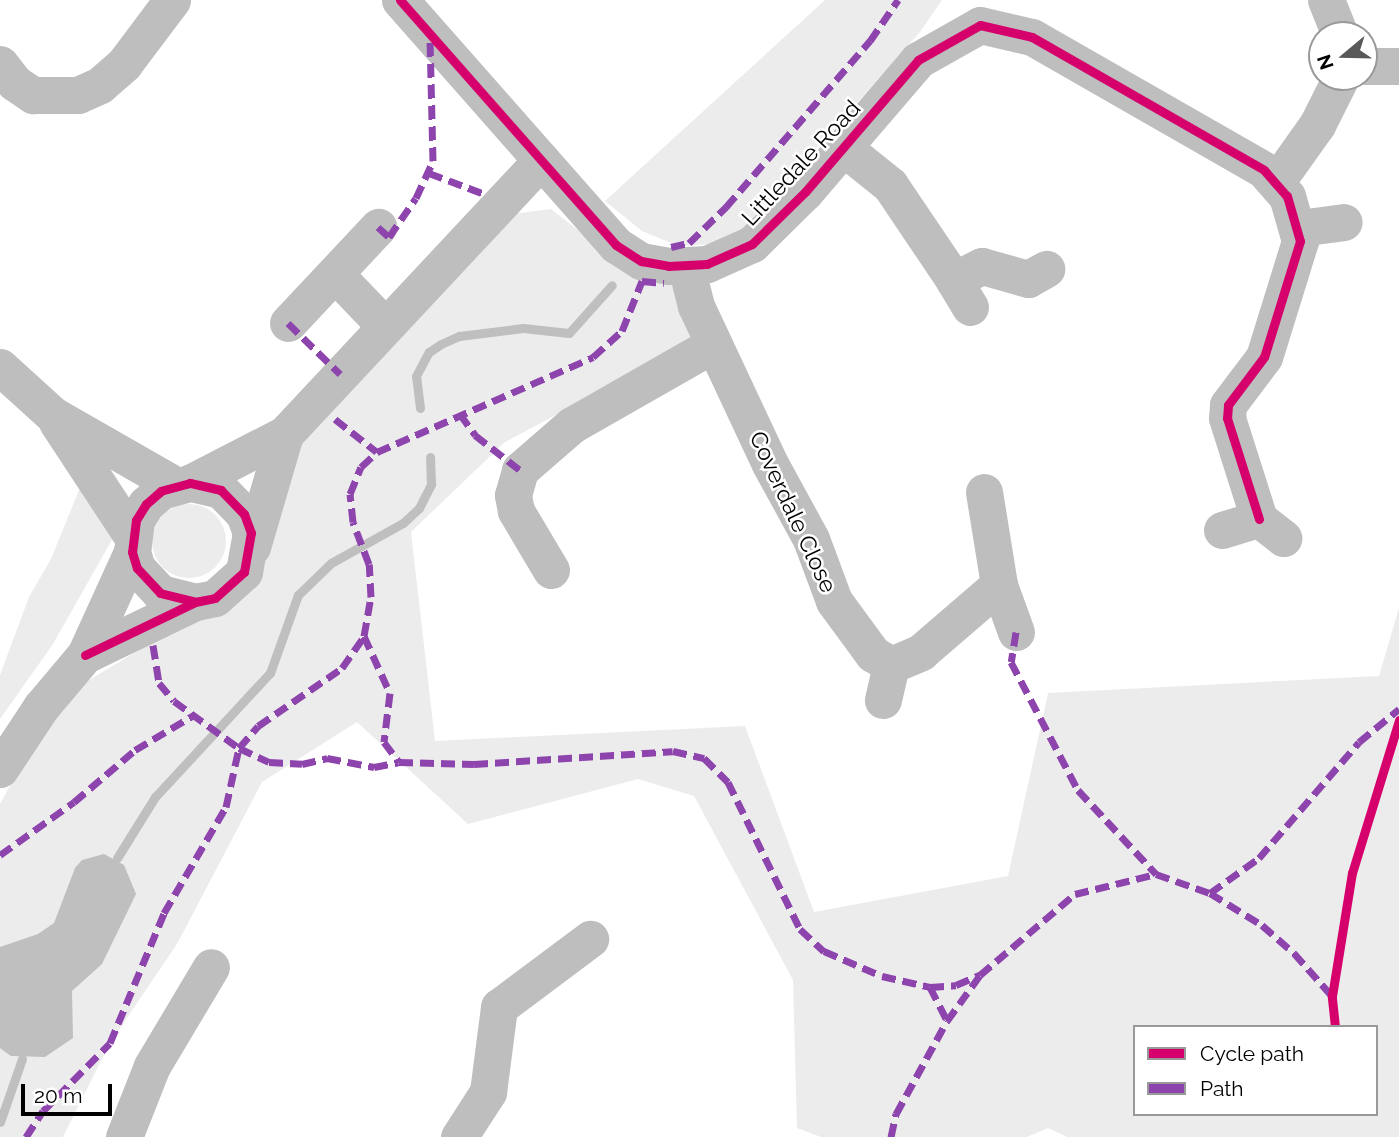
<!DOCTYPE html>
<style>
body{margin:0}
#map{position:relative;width:1399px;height:1137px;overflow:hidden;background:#fff;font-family:Raleway,sans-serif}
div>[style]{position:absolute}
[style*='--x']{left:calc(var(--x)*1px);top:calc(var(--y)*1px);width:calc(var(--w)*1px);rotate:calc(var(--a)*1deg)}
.green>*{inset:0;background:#ececec}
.round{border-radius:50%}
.water>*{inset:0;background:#bfbfbf}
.stream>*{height:9px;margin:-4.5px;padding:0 4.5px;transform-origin:4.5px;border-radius:4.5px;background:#bfbfbf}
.minor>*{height:37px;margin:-18.5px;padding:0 18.5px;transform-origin:18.5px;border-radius:18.5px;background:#bebebe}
.quiet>*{height:7px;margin-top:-3.5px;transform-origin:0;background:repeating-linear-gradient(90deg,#8e44ad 0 14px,transparent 0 21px)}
.cycleway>*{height:9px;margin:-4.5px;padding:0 4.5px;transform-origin:4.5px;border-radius:4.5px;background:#d6006c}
span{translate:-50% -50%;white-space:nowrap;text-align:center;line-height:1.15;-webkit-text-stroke:5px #fff;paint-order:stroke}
.street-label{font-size:23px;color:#000}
.legend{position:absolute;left:1133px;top:1025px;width:245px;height:91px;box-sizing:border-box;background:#fff;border:2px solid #999;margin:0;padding:9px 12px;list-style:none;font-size:21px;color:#000}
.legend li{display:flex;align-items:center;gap:14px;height:35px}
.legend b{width:35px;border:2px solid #999}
.north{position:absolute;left:1308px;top:21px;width:70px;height:70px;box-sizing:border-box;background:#fff;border:2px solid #999;border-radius:50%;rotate:251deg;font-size:19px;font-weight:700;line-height:28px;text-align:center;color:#000}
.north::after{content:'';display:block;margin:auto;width:24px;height:32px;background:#595959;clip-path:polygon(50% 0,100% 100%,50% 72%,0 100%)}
.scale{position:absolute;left:21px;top:1084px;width:91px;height:32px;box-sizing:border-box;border:4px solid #000;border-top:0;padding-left:9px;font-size:21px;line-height:24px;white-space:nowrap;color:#000;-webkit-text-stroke:5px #fff;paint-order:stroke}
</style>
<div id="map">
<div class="green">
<i style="clip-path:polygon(825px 0,942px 0,920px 32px,744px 229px,712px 244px,678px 246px,642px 231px,605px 201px)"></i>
<i style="clip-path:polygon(evenodd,551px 209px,621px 264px,674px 285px,693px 342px,505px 442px,411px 532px,435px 741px,745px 726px,814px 912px,1008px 876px,1048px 693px,1379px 676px,1399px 608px,1399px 1137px,1067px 1137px,1048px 1128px,1027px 1137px,821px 1137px,797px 1128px,793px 980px,694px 796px,638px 779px,468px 824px,357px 722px,262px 782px,177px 944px,110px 1043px,63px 1137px,0 1137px,0 804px,59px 698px,183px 624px,224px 612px,254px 589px,285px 434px,513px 214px,551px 209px,1135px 1027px,1376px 1027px,1376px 1114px,1135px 1114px,1135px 1027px)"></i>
<i style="clip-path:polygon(81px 485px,113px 538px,53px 644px,0 719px,0 675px,29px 597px,51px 559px)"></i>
<i class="round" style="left:152px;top:504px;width:74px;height:74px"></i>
</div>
<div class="water">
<i style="clip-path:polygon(104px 854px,124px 865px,136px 894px,102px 964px,72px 991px,73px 1038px,45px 1057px,11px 1056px,0 1048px,0 947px,38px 934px,54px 923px,75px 868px,82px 860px)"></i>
</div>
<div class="stream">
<i style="--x:420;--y:408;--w:32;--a:-97"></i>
<i style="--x:416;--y:376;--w:27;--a:-62"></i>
<i style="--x:429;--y:352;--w:14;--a:-34"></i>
<i style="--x:441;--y:344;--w:20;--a:-24"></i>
<i style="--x:459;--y:336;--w:64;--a:-7.1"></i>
<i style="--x:523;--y:328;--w:46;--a:6.2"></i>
<i style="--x:569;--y:333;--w:64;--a:-48.1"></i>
<i style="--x:117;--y:858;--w:72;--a:-58.1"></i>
<i style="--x:155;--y:797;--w:169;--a:-47.2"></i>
<i style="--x:270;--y:673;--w:83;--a:-70.3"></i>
<i style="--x:298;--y:595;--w:46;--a:-44.1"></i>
<i style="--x:331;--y:563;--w:82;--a:-29.1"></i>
<i style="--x:403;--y:523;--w:22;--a:-43"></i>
<i style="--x:419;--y:508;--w:27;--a:-63"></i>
<i style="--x:431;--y:484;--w:27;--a:-92"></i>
<i style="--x:0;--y:1122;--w:67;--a:-70.8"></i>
</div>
<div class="minor">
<i style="--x:400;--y:0;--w:327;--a:48.6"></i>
<i style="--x:616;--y:245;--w:30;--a:33"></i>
<i style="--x:641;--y:261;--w:27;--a:10"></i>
<i style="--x:668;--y:266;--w:39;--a:-3"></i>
<i style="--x:707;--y:264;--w:49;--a:-24"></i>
<i style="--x:752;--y:244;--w:74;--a:-44.5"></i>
<i style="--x:805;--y:192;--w:174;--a:-49.4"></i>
<i style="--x:918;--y:60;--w:71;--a:-29.4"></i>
<i style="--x:980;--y:25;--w:53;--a:13"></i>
<i style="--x:1032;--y:37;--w:267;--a:29.8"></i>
<i style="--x:1264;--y:170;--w:35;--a:49"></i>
<i style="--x:1287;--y:196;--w:47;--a:73.9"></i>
<i style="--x:1300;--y:241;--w:121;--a:107.2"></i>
<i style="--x:1264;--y:357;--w:60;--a:126.9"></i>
<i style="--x:1228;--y:405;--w:13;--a:94"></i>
<i style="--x:1227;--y:418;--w:106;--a:72.4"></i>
<i style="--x:1326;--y:0;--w:38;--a:68"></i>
<i style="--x:0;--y:64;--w:24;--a:52"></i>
<i style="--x:15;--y:83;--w:22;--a:34"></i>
<i style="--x:33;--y:95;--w:45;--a:0"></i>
<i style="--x:78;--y:95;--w:24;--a:-24"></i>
<i style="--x:100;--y:85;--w:32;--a:-41"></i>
<i style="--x:124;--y:64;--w:80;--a:-53.1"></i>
<i style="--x:1364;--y:66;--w:34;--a:0"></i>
<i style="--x:844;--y:148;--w:59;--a:38.8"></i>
<i style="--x:890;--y:185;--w:115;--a:56"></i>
<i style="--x:1277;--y:181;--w:69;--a:-54.5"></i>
<i style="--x:1317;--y:125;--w:54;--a:-63.4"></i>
<i style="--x:1299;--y:228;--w:45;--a:-7.6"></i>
<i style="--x:686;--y:266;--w:41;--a:76"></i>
<i style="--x:696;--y:306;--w:174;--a:64.9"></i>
<i style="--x:770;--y:464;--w:85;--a:61.3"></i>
<i style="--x:811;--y:539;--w:66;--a:69.6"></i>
<i style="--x:834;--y:601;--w:66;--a:53.7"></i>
<i style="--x:873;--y:654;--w:21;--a:31"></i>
<i style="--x:891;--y:665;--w:36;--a:103"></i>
<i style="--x:335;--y:274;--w:72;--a:46.1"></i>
<i style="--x:970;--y:307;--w:31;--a:-121"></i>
<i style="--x:954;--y:280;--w:31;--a:-27"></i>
<i style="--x:982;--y:266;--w:48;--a:15.8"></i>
<i style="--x:1028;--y:279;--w:21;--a:-29"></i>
<i style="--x:288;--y:323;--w:132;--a:-46.8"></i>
<i style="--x:0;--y:367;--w:72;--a:42.2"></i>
<i style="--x:53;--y:415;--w:141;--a:29.8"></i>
<i style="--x:57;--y:422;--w:136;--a:56.7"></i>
<i style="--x:190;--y:483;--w:107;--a:-27.3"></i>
<i style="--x:285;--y:434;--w:375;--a:-46.9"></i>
<i style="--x:984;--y:492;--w:94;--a:80.8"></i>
<i style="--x:999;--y:585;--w:50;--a:70.1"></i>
<i style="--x:1222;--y:530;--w:39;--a:-17"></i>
<i style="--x:1259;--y:519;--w:31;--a:38"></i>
<i style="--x:252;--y:547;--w:118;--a:-73.7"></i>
<i style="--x:551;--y:570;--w:69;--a:-120.7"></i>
<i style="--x:516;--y:511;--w:16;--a:-101"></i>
<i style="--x:513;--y:495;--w:26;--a:-74"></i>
<i style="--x:520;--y:470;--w:69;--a:-40.9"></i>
<i style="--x:572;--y:425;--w:163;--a:-29.7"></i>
<i style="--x:85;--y:655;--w:122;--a:-25.7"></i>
<i style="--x:195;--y:602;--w:20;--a:-11"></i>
<i style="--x:215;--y:598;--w:39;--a:-42"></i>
<i style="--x:244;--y:572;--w:40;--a:-80"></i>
<i style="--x:251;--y:533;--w:20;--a:-110"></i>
<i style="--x:244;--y:514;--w:33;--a:-134"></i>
<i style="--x:221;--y:490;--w:32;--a:-167"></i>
<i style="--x:190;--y:483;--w:30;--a:165"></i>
<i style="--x:161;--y:491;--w:20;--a:139"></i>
<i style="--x:146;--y:504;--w:19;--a:122"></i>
<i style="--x:136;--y:520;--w:32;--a:97"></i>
<i style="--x:132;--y:552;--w:17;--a:73"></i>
<i style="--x:137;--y:568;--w:34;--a:47"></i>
<i style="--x:160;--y:593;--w:36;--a:14"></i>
<i style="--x:891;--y:665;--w:33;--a:-23"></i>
<i style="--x:921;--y:652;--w:103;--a:-40.7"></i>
<i style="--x:0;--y:769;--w:74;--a:-56.5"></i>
<i style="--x:41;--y:707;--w:68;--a:-49.8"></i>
<i style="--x:85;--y:655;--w:113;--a:-65.5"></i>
<i style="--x:124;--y:1137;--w:76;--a:-68.5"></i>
<i style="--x:152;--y:1066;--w:115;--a:-59.2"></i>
<i style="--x:459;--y:1137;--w:54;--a:-57.2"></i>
<i style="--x:488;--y:1092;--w:86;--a:-82.6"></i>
<i style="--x:499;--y:1007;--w:114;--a:-36.8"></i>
</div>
<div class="quiet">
<i style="--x:429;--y:173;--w:57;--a:20.7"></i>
<i style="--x:378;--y:227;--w:15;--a:42"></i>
<i style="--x:389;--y:237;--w:47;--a:-55.3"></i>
<i style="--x:416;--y:198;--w:41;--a:-65.3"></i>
<i style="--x:433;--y:161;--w:125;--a:-91.4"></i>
<i style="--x:671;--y:247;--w:18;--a:-13"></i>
<i style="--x:689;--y:243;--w:52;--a:-44.2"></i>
<i style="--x:726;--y:207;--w:220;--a:-49.1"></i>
<i style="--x:870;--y:41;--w:50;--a:-55.7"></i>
<i style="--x:288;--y:323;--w:73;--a:44.4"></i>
<i style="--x:460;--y:414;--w:26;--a:54"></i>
<i style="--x:475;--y:435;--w:57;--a:37.9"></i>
<i style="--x:335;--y:419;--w:53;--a:38.2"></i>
<i style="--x:1016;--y:632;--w:30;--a:99"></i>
<i style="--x:1011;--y:662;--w:144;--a:62.4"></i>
<i style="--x:1078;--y:790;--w:115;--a:47.1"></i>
<i style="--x:364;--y:636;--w:63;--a:65.5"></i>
<i style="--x:390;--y:693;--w:49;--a:97"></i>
<i style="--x:384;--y:742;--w:25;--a:53"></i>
<i style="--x:399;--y:762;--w:75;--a:1.5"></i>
<i style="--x:474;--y:764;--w:199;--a:-3.7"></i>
<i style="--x:673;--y:751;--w:32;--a:13"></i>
<i style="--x:704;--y:758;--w:34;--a:45"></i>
<i style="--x:728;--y:782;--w:164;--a:63.9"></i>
<i style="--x:800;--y:929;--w:33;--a:43"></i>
<i style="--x:824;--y:951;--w:63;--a:23.3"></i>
<i style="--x:882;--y:976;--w:49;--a:12.9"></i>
<i style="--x:930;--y:987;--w:26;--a:-4"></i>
<i style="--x:956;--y:985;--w:26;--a:-23"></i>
<i style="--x:980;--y:975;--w:125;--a:-40.5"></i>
<i style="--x:1075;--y:894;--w:83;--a:-13.9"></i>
<i style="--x:1156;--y:874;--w:57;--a:19.4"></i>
<i style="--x:1210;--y:893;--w:61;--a:31.6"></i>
<i style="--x:1262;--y:925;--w:43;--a:41.2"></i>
<i style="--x:1294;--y:953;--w:57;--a:48.5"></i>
<i style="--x:153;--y:645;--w:38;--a:81"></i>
<i style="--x:159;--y:683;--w:23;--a:50"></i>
<i style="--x:174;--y:701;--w:80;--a:35.9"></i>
<i style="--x:239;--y:748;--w:33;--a:25"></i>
<i style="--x:269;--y:762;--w:33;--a:3"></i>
<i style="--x:302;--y:764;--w:26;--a:-13"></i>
<i style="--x:327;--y:758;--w:48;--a:10.8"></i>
<i style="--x:374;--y:767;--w:25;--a:-11"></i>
<i style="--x:0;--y:855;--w:91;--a:-35.6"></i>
<i style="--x:74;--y:802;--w:80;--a:-40.4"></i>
<i style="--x:135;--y:750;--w:69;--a:-30.7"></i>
<i style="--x:1210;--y:893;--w:60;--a:-35.5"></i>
<i style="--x:1259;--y:858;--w:153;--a:-49.2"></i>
<i style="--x:1359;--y:742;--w:52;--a:-39.5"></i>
<i style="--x:930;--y:987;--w:38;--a:63"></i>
<i style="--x:26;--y:1137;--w:31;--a:-57"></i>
<i style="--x:43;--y:1111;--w:95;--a:-45.4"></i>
<i style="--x:110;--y:1043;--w:141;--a:-67.4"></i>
<i style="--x:164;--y:913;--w:123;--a:-59.7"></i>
<i style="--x:226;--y:807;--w:60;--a:-77.6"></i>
<i style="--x:239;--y:748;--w:29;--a:-49"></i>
<i style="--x:258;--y:726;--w:102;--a:-34.6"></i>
<i style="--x:342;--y:668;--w:39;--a:-55"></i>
<i style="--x:364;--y:636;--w:40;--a:-80"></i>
<i style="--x:371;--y:597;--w:33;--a:-93"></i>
<i style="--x:369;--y:564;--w:45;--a:-110.9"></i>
<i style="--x:353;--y:522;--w:28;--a:-96"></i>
<i style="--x:350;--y:494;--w:29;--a:-68"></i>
<i style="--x:361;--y:467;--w:22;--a:-43"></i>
<i style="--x:377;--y:452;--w:236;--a:-23.7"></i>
<i style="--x:593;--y:357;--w:39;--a:-42"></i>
<i style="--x:622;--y:331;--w:54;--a:-68.2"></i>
<i style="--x:642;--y:281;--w:22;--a:5"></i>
<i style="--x:891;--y:1137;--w:24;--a:-78"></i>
<i style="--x:896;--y:1114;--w:106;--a:-61.3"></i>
<i style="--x:947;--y:1021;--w:57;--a:-54.3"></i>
</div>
<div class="cycleway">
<i style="--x:400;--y:0;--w:327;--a:48.6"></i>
<i style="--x:616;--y:245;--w:30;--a:33"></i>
<i style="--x:641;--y:261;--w:27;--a:10"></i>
<i style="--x:668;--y:266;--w:39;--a:-3"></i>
<i style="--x:707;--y:264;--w:49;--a:-24"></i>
<i style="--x:752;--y:244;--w:74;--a:-44.5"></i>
<i style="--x:805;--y:192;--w:174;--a:-49.4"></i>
<i style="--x:918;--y:60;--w:71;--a:-29.4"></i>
<i style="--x:980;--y:25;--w:53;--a:13"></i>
<i style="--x:1032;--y:37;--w:267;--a:29.8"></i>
<i style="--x:1264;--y:170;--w:35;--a:49"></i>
<i style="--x:1287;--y:196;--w:47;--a:73.9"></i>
<i style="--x:1300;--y:241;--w:121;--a:107.2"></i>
<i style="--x:1264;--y:357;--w:60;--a:126.9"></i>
<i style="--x:1228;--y:405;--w:13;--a:94"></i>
<i style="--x:1227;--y:418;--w:106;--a:72.4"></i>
<i style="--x:85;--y:655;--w:122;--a:-25.7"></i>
<i style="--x:195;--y:602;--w:20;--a:-11"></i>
<i style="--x:215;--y:598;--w:39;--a:-42"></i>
<i style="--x:244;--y:572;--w:40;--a:-80"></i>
<i style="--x:251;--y:533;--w:20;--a:-110"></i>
<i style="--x:244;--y:514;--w:33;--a:-134"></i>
<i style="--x:221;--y:490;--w:32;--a:-167"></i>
<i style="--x:190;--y:483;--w:30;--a:165"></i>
<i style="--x:161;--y:491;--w:20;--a:139"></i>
<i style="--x:146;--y:504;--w:19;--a:122"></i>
<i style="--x:136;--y:520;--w:32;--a:97"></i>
<i style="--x:132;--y:552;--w:17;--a:73"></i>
<i style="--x:137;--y:568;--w:34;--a:47"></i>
<i style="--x:160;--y:593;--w:36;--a:14"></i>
<i style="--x:1335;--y:1027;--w:31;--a:-96"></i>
<i style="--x:1332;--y:996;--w:125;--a:-80.8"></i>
<i style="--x:1352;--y:873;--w:160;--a:-72.9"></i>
</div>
<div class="street-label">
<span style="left:801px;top:163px;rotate:-47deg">Littledale Road</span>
<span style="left:793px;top:512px;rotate:65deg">Coverdale Close</span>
</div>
<ul class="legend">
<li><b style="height:9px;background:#d6006c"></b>Cycle path</li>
<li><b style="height:9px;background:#8e44ad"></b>Path</li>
</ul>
<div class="north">N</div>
<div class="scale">20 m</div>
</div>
